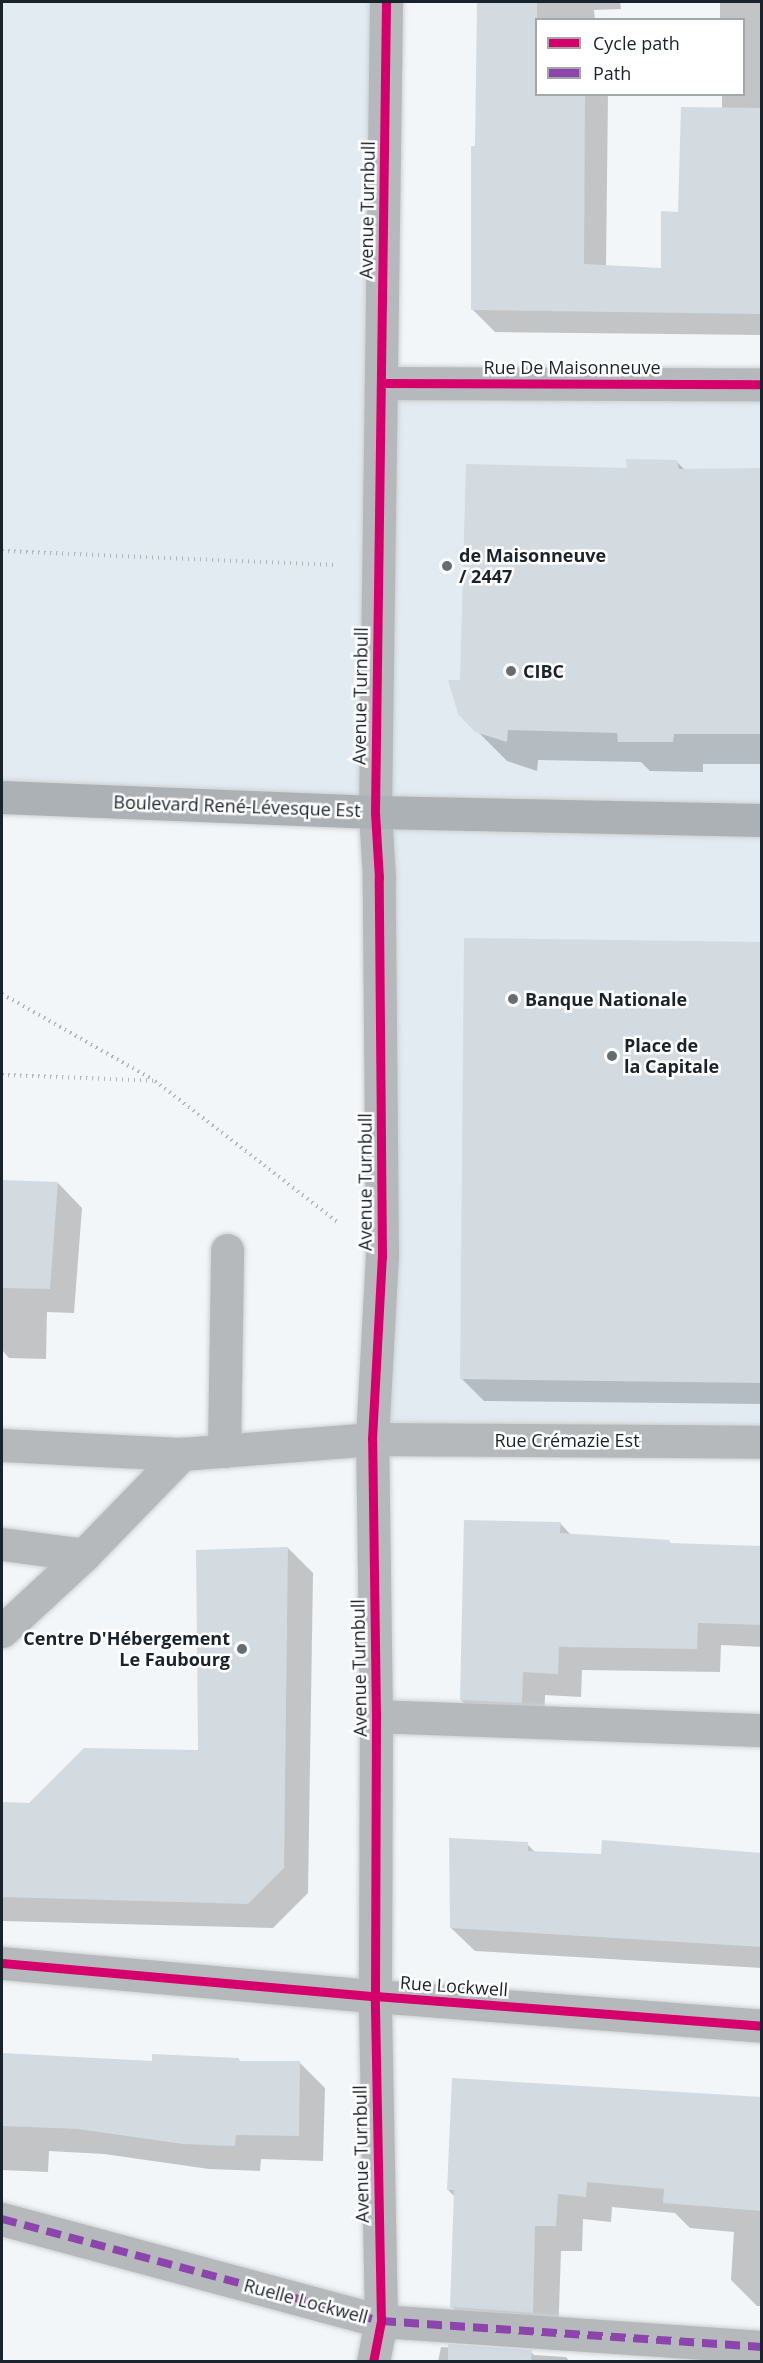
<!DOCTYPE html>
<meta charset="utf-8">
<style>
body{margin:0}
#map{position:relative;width:763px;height:2363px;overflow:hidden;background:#f3f6f8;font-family:"Open Sans",sans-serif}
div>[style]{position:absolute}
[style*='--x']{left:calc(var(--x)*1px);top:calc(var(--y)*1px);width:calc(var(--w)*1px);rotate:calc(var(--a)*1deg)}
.built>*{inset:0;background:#e2ebf2}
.shadow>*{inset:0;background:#0003}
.building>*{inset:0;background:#d3dbe1}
.path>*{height:4px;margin-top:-2px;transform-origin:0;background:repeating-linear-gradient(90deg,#b3b6b8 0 1.5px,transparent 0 6px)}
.roads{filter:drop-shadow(0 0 2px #cdd0d2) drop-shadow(0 0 2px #cdd0d2)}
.minor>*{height:33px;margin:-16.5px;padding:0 16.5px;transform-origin:16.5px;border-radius:16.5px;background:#b6b9bc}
.major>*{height:33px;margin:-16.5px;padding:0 16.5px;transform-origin:16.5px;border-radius:16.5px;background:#acb1b5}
.quiet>*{height:8px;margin-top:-4px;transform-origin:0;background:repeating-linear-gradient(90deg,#8e44ad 0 15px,transparent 0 23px)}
.cycleway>*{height:9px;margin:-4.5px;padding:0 4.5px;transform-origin:4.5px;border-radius:4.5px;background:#d6006c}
.dots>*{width:16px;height:16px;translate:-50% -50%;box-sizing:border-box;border:3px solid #fff;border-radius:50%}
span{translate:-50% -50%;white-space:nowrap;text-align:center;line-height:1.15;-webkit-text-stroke:5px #fff;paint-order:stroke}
.street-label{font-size:18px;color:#19232b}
.poi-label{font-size:18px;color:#19232b;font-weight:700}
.left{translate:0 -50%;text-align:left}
.right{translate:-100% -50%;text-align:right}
.frame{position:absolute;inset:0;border:3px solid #19232b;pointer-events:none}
.legend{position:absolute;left:535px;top:18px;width:210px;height:78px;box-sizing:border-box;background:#fff;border:2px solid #a3a7aa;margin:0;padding:8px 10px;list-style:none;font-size:18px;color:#19232b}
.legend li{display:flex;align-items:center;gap:12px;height:30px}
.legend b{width:30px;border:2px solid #a3a7aa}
</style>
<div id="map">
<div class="built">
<i style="clip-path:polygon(2px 2px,386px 2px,382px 383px,761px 384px,761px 1442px,372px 1439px,375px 812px,2px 807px)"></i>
</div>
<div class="shadow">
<i style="clip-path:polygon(479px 2px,620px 2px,621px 9px,594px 10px,595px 20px,536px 20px,536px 94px,608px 94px,606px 266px,662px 270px,679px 213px,722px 109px,722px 94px,744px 94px,744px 20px,720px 20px,720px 2px,762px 2px,762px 335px,495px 332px,473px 310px)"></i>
<i style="clip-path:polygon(676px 461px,685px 470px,762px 470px,762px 764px,703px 764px,703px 772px,650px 771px,641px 762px,538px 760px,537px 771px,507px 761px,459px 713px,462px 682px,629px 469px)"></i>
<i style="clip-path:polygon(762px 943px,762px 1404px,484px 1401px,461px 1378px)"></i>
<i style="clip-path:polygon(2px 1181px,58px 1183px,82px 1208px,74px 1313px,47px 1312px,46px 1359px,9px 1358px,2px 1350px)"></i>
<i style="clip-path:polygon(560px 1523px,572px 1536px,669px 1541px,672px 1545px,762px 1548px,762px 1647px,721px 1645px,720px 1672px,582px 1670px,581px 1697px,545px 1695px,544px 1725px,484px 1723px,461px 1700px)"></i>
<i style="clip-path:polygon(288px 1548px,313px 1573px,308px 1893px,273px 1928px,2px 1921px,2px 1804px,29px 1805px,199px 1752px)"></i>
<i style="clip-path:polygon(527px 1844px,536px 1853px,602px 1855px,762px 1854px,762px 1968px,475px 1951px,451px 1928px)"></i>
<i style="clip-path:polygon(2px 2055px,153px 2063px,239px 2060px,241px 2062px,300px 2063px,325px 2088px,323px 2161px,261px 2159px,260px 2171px,209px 2169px,104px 2154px,49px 2151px,48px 2172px,2px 2170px)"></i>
<i style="clip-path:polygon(762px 2097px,762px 2306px,757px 2306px,731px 2280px,734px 2232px,690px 2228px,675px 2213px,612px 2207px,611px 2222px,583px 2219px,582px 2251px,561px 2251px,558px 2338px,477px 2332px,451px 2306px,455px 2197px,448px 2190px)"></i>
<i style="clip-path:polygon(441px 2347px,531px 2352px,534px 2355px,566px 2357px,570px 2362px,438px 2362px)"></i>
</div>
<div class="building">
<i style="clip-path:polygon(477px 2px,537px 2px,537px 94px,585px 94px,584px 264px,661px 268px,661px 211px,678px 212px,681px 107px,762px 108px,762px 314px,471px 310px,471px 146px,475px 146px)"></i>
<i style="clip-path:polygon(626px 459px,677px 460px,679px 469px,762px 468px,762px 734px,674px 734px,673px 742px,618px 742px,617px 733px,508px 730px,507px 742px,475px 732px,458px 714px,448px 680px,460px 680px,466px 464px,627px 468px)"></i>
<i style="clip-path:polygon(464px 938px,762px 942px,762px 1383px,460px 1379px)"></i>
<i style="clip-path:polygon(2px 1180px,58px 1182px,50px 1289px,2px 1288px)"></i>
<i style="clip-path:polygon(464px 1520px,561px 1522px,560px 1533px,669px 1540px,670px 1543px,762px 1546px,762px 1625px,698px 1623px,697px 1649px,559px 1647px,558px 1674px,523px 1672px,522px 1703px,460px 1700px)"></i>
<i style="clip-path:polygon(288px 1547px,284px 1868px,248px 1904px,2px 1897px,2px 1802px,29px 1803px,84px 1748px,198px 1750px,196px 1550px)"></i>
<i style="clip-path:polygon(449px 1838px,528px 1842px,528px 1851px,601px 1854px,602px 1840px,762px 1853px,762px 1947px,450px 1928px)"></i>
<i style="clip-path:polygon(2px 2053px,152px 2061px,152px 2054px,239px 2058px,239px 2061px,300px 2061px,299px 2136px,236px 2135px,235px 2146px,183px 2144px,78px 2129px,2px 2126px)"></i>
<i style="clip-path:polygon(452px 2078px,762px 2097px,762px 2211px,663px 2203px,664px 2189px,587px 2182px,586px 2197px,558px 2194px,556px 2226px,535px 2226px,533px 2313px,450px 2307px,454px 2190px,447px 2190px)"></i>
<i style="clip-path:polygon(448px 2344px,532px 2350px,531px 2361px,448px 2361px)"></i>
</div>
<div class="path">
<i style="--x:2;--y:551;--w:334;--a:2.4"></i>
<i style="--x:2;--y:994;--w:172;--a:29.5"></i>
<i style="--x:2;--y:1075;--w:153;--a:2.2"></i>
<i style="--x:155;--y:1081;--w:232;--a:37.7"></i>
</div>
<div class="roads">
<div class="minor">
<i style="--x:382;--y:383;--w:380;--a:0.2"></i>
<i style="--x:2;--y:1445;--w:180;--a:2.9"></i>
<i style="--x:224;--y:1451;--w:201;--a:-89.1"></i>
<i style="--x:2;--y:1544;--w:83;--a:7.6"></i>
<i style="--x:2;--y:1631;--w:112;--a:-42.8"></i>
<i style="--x:84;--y:1555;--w:141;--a:-45.9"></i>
<i style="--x:182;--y:1454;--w:191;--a:-4.5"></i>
<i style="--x:372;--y:1439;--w:390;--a:0.4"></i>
<i style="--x:376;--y:1716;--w:386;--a:2.1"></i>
<i style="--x:2;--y:1963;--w:374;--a:5.1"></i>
<i style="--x:375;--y:1996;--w:388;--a:4.4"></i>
<i style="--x:2;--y:2219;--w:392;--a:15.1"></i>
<i style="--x:381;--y:2321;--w:382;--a:3.9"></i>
<i style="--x:373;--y:2362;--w:42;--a:-79"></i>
<i style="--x:381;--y:2321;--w:325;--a:-91.1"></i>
<i style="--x:375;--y:1996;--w:280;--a:-89.8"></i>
<i style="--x:376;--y:1716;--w:277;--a:-90.8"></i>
<i style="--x:372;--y:1439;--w:182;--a:-86.9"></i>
<i style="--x:382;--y:1257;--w:379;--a:-90.5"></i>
<i style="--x:379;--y:878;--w:66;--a:-93.5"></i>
<i style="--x:375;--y:812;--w:810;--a:-89.22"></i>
</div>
<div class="major">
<i style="--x:2;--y:797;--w:373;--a:2.3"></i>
<i style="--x:375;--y:812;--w:387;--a:1.2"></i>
</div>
</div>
<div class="quiet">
<i style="--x:2;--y:2219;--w:392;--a:15.1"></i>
<i style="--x:381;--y:2321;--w:382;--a:3.9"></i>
</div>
<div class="cycleway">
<i style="--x:382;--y:383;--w:380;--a:0.2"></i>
<i style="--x:2;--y:1963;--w:374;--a:5.1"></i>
<i style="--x:375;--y:1996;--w:388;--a:4.4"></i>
<i style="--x:373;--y:2362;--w:42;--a:-79"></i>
<i style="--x:381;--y:2321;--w:325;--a:-91.1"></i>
<i style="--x:375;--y:1996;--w:280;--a:-89.8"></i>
<i style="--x:376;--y:1716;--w:277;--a:-90.8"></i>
<i style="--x:372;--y:1439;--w:182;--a:-86.9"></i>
<i style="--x:382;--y:1257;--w:379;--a:-90.5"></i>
<i style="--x:379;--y:878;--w:66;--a:-93.5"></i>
<i style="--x:375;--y:812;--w:810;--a:-89.22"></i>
</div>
<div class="dots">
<i style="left:447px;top:566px;background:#656d73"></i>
<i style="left:511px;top:671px;background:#656d73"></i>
<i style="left:513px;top:999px;background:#656d73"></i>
<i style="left:612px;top:1056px;background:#656d73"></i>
<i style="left:242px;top:1649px;background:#656d73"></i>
</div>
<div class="street-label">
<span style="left:367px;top:210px;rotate:-89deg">Avenue Turnbull</span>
<span style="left:572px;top:367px">Rue De Maisonneuve</span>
<span style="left:360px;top:696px;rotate:-89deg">Avenue Turnbull</span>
<span style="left:237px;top:806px;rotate:2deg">Boulevard René-Lévesque Est</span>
<span style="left:365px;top:1182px;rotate:-90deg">Avenue Turnbull</span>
<span style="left:567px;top:1440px">Rue Crémazie Est</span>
<span style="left:359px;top:1668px;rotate:-91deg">Avenue Turnbull</span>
<span style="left:454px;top:1986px;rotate:4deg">Rue Lockwell</span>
<span style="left:361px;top:2154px;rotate:-91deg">Avenue Turnbull</span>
<span style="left:306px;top:2301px;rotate:15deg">Ruelle Lockwell</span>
</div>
<div class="poi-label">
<span class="left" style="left:459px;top:566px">de Maisonneuve<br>/ 2447</span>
<span class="left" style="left:523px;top:671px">CIBC</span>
<span class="left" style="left:525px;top:999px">Banque Nationale</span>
<span class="left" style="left:624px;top:1056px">Place de<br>la Capitale</span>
<span class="right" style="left:230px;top:1649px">Centre D'Hébergement<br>Le Faubourg</span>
</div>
<div class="frame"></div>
<ul class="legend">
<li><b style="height:8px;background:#d6006c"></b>Cycle path</li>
<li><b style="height:8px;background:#8e44ad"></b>Path</li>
</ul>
</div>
